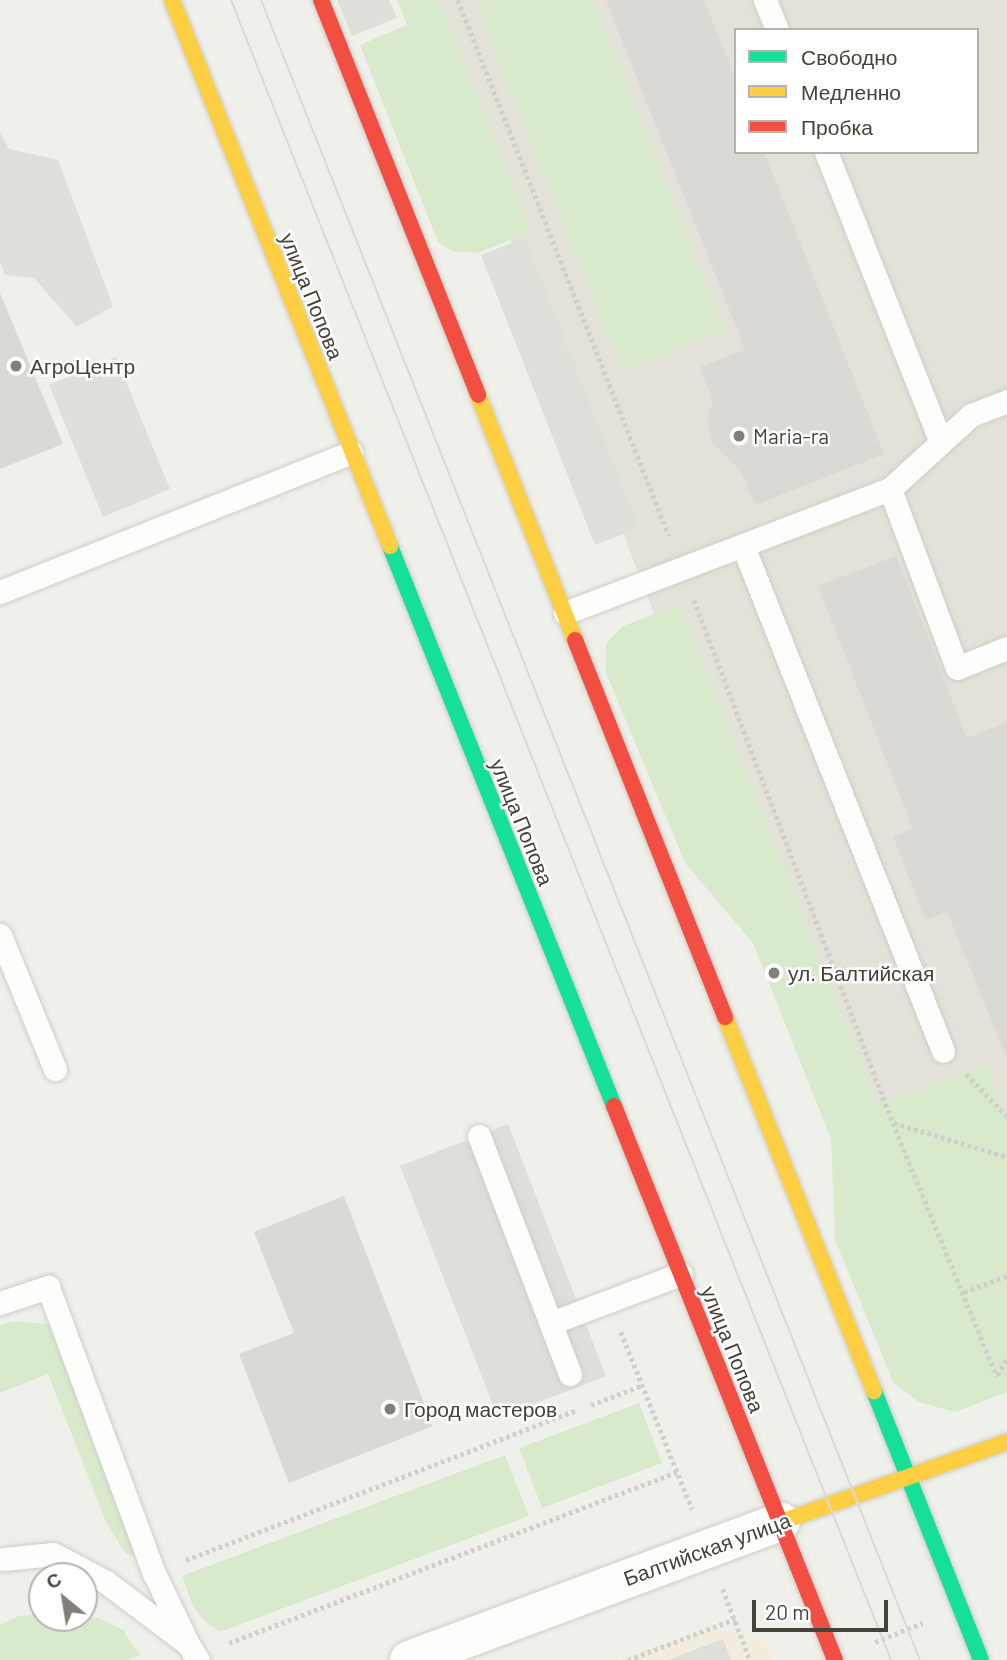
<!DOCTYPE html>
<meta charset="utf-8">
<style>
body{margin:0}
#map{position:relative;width:1007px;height:1660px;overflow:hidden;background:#f0f0eb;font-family:Barlow,sans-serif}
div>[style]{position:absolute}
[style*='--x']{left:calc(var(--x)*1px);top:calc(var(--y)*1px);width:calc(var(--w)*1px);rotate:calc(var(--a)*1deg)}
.residential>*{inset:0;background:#e4e2d8}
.commercial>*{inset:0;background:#f2edde}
.green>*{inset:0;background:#d9eacc}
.parking>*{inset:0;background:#dfdfda}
.building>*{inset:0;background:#dad9d3}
.path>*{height:4.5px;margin-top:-2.25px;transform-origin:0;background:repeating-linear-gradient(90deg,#d0d0ca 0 3.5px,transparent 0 7px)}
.roads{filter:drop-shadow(0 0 2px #cecdc8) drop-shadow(0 0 2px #cecdc8)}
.lane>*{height:23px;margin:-11.5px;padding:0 11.5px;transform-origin:11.5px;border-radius:11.5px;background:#fdfdfc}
.street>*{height:38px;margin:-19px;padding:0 19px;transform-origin:19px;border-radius:19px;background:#fdfdfc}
.fast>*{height:16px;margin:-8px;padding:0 8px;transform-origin:8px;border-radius:8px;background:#16e098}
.slow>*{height:16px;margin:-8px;padding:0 8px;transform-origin:8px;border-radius:8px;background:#ffcf43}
.jam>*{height:16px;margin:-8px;padding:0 8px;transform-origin:8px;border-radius:8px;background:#f24e42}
.tram>*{height:2px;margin:-1px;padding:0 1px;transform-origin:1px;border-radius:1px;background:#d9d9d8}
.dots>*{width:19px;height:19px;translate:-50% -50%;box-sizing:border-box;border:4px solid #fff;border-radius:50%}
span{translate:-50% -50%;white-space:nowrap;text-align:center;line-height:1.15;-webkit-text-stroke:5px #fff;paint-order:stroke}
.street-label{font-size:21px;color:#464237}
.poi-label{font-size:21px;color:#464237}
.left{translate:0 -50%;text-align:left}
.legend{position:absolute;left:734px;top:28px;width:245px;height:126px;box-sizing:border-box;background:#fff;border:2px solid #b5b3af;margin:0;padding:9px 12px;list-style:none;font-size:21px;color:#464237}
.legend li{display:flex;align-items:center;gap:14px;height:35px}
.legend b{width:35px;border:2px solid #b5b3af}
.north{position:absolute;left:28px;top:1562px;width:70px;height:70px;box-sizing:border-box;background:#fff;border:2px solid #b5b3af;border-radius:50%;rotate:330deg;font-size:19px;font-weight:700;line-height:28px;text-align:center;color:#464237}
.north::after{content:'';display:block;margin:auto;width:24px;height:32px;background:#827f76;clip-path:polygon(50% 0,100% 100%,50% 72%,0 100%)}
.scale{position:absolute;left:752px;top:1600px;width:136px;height:32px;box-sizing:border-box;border:4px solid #464237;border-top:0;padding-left:9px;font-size:21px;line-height:24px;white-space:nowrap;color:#464237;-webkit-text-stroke:5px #fff;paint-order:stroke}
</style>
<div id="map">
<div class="residential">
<i style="clip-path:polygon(evenodd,418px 0,1007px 0,1007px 1374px,954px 1394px,418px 0,736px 30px,977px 30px,977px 152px,736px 152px,736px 30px)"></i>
</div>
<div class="commercial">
<i style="clip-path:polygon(705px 1628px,764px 1636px,773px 1660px,620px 1660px)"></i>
</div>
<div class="green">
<i style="clip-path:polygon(397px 0,439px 0,532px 232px,477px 253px,452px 251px,438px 242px,360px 45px,407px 25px)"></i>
<i style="clip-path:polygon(486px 0,593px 0,724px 329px,622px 371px,476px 4px)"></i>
<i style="clip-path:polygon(680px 604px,878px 1105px,986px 1064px,1007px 1114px,1007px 1392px,955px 1412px,919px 1402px,894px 1384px,835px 1240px,831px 1139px,753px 943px,685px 863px,606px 673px,606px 644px,623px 626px)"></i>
<i style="clip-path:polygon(13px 1321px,49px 1324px,114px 1499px,141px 1557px,126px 1554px,106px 1522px,48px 1374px,0 1393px,0 1325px)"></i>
<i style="clip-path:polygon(639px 1403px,662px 1463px,542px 1508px,519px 1448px)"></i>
<i style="clip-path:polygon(505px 1455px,529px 1516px,220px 1632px,203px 1620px,192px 1604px,182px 1576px)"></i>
<i style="clip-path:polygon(42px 1614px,42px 1618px,99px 1618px,123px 1630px,140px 1655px,127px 1660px,0 1660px,0 1625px,19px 1616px)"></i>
</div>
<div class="parking">
<i style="clip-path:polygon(337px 0,389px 0,397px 18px,352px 36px)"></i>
<i style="clip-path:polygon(0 132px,9px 149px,58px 160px,113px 306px,77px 327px,34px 278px,5px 275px,0 262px)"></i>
<i style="clip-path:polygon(525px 238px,639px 528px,595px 545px,481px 255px)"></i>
<i style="clip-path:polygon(116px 357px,170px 489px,103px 517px,49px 385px)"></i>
<i style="clip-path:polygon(508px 1124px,606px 1376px,498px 1418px,400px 1166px)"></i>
<i style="clip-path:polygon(723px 1639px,731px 1660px,668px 1660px)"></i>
</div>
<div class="building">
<i style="clip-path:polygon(606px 0,704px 0,736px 80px,736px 152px,764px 152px,884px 454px,755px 505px,741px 472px,712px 441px,708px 417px,713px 400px,700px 367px,745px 350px)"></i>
<i style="clip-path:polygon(0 293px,63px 444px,0 469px)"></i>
<i style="clip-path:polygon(896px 556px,967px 738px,1007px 722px,1007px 1058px,947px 912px,926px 920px,893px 837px,913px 829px,818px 586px)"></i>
<i style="clip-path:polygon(344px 1196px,433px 1426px,289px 1483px,239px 1354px,294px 1333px,254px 1232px)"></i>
</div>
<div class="path">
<i style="--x:458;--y:0;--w:576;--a:68.51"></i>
<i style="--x:694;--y:600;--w:560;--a:69.17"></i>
<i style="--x:893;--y:1123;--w:274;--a:67.7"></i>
<i style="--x:966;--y:1074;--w:59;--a:45.7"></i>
<i style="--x:894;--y:1123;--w:118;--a:16.7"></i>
<i style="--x:964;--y:1292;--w:46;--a:-20.4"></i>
<i style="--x:621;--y:1332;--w:191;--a:68.1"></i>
<i style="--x:997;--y:1375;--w:20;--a:-60"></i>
<i style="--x:591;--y:1405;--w:56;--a:-21"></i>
<i style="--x:186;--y:1560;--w:419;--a:-21"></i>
<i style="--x:723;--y:1589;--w:76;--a:69.2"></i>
<i style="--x:875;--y:1642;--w:51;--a:-22"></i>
<i style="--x:229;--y:1643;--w:480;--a:-20.9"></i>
<i style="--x:628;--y:1660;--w:115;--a:-21"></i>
</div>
<div class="roads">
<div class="lane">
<i style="--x:765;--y:0;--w:32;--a:68"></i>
<i style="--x:826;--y:152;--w:312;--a:68.4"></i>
<i style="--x:890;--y:489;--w:191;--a:69.5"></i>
<i style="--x:957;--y:668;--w:54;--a:-21.8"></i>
<i style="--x:743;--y:546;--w:543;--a:68.39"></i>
<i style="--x:0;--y:592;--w:378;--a:-21.7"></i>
<i style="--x:565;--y:613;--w:348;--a:-20.9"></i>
<i style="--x:890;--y:489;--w:110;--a:-42.4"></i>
<i style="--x:971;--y:415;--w:39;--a:-21"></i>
<i style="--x:0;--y:935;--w:145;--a:67.7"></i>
<i style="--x:479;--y:1136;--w:255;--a:69.1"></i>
<i style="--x:0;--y:1303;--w:51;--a:-18.4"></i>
<i style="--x:48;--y:1287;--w:305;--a:69.7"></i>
<i style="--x:154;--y:1573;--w:79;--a:64.4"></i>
<i style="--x:551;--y:1323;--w:139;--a:-20.7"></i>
<i style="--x:4;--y:1559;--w:49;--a:-5.8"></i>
<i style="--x:53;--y:1554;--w:60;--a:27.8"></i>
<i style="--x:106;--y:1582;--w:103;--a:37.1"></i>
<i style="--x:188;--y:1644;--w:19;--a:58"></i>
</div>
<div class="street">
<i style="--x:409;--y:1660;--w:397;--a:-20.4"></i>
</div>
<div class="fast">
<i style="--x:390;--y:546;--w:603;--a:68.2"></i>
<i style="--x:874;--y:1391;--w:289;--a:68.3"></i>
</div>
<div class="slow">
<i style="--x:172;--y:0;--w:588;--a:68.23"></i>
<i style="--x:478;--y:395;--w:264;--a:68.4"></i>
<i style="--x:725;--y:1017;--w:403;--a:68.3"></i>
<i style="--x:781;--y:1522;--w:240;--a:-19.5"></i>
</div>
<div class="jam">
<i style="--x:321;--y:0;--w:425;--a:68.3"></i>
<i style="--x:575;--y:640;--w:406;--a:68.3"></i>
<i style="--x:614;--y:1106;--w:596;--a:68.25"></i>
</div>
</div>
<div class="tram">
<i style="--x:231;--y:0;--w:1786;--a:68.32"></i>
<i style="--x:261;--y:0;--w:1786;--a:68.35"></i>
</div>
<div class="dots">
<i style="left:16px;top:366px;background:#827f76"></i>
<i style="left:739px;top:436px;background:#827f76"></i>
<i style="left:774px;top:973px;background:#827f76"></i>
<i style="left:390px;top:1409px;background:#827f76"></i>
</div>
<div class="street-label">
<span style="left:312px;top:296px;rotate:68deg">улица Попова</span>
<span style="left:522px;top:822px;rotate:68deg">улица Попова</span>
<span style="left:733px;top:1349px;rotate:68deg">улица Попова</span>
<span style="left:707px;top:1549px;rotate:-20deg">Балтийская улица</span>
</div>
<div class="poi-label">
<span class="left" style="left:30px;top:366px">АгроЦентр</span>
<span class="left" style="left:753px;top:436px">Maria-ra</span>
<span class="left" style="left:788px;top:973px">ул. Балтийская</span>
<span class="left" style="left:404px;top:1409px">Город мастеров</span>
</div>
<ul class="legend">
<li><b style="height:9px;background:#16e098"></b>Свободно</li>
<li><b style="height:9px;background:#ffcf43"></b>Медленно</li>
<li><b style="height:9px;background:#f24e42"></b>Пробка</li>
</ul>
<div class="north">С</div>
<div class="scale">20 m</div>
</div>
